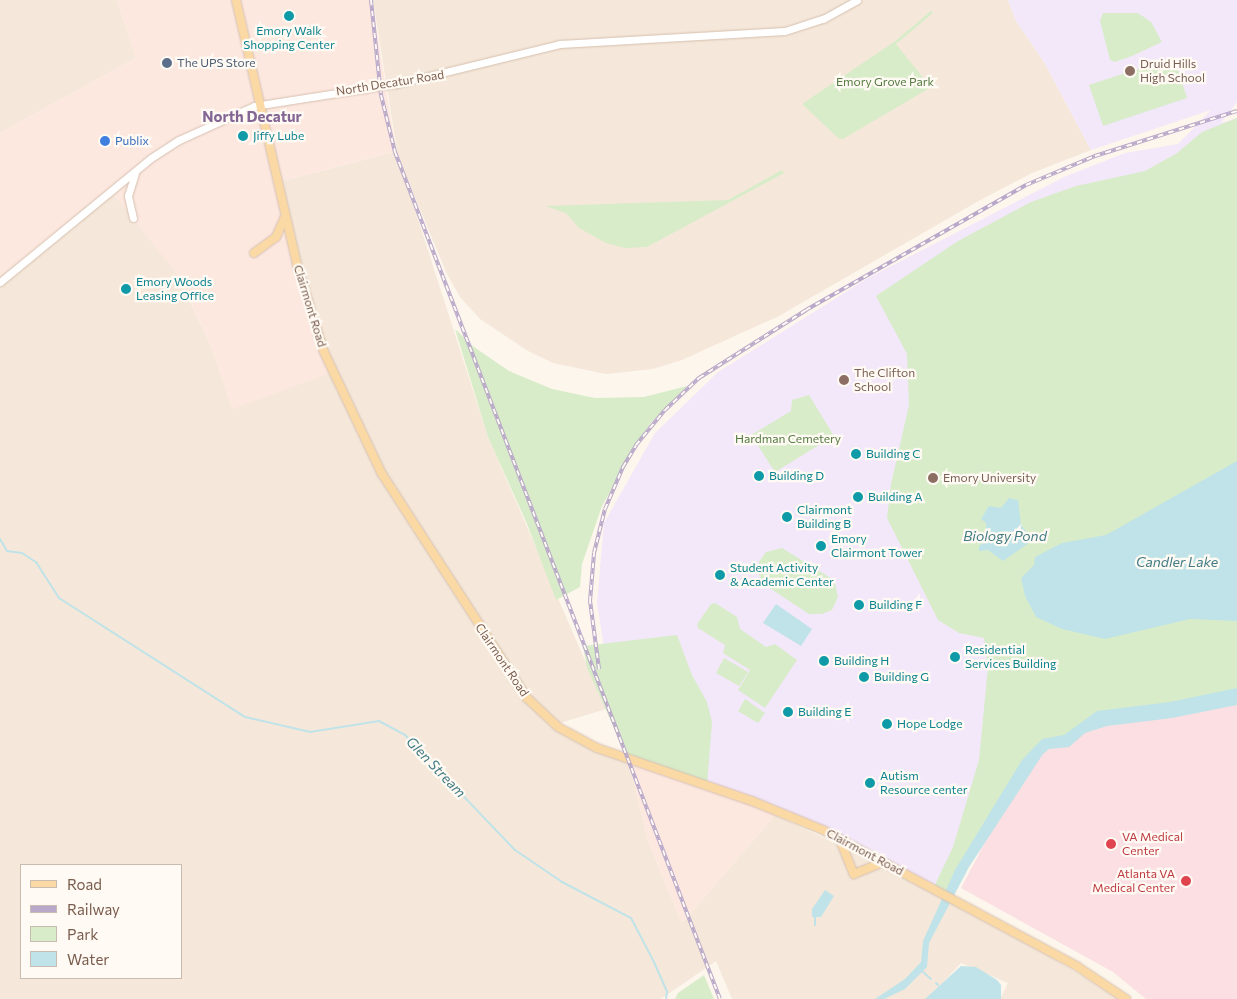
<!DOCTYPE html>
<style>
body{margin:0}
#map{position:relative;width:1237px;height:999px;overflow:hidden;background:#fdf6ec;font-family:Commissioner,sans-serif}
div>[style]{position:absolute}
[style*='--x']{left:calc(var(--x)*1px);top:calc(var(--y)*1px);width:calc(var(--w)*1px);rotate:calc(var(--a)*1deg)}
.residential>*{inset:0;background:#f5e8da}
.commercial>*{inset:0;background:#fde8e0}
.education>*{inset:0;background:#f3e8fa}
.medical>*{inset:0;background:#fbdfe3}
.green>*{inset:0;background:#d8ecc9}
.water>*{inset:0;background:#bfe3e8}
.stream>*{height:2px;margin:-1px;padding:0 1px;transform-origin:1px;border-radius:1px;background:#bfe3e8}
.roads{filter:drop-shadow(0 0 1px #d6c0b0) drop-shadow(0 0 1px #d6c0b0)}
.secondary>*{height:7px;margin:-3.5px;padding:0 3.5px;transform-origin:3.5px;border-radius:3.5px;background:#fff}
.primary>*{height:8px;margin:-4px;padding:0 4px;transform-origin:4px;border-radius:4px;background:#fbd9a5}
.rail>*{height:4px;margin-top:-2px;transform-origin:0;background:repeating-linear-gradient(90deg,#fffaf3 0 5.5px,#b9a8c9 0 11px);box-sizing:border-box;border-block:1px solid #b9a8c9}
.bridges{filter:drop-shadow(0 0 1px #d6c0b0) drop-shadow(0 0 1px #d6c0b0)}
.secondary-bridge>*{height:7px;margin:-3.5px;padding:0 3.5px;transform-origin:3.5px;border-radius:3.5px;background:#fff}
.dots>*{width:14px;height:14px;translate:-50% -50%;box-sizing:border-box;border:2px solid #fffaf3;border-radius:50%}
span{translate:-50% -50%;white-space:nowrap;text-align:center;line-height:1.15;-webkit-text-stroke:4.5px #fffaf3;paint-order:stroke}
.culture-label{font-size:12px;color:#0d838f}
.left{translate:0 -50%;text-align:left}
.service-label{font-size:12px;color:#4e5e75}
.education-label{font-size:12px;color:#785e54}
.park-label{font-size:12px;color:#537a41}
.street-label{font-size:12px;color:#7a5c4d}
.shop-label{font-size:12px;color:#366cbe}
.health-label{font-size:12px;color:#be3a42}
.right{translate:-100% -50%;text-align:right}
.water-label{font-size:14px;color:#437c86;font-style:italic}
.quarter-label{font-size:15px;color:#846695;font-weight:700}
.legend{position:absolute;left:20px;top:864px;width:162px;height:115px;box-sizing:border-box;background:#fffaf3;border:1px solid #cabbb1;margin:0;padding:6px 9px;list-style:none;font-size:15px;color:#7a5c4d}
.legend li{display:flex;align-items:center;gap:10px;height:25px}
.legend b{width:25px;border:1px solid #cabbb1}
</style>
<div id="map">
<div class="residential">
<i style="clip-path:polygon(0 0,117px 0,136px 58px,0 133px)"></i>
<i style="clip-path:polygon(evenodd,373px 0,1008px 0,1016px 21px,1044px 62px,1091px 150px,1032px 173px,975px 203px,779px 316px,682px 360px,653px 369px,606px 374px,553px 363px,528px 351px,480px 319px,460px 297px,447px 274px,397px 154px,488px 437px,606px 709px,554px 725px,628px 759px,648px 841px,682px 923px,775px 815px,961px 903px,1120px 999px,1000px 999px,1008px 983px,961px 963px,928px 999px,732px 999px,716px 961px,661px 999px,0 999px,0 276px,111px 191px,117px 199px,142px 180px,183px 287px,212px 348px,232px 408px,275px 183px,397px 151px,373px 0,21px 865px,181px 865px,181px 978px,21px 978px,21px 865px)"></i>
</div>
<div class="commercial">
<i style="clip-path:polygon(117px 0,372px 0,396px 151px,275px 183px,333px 372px,232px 409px,212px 348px,178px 275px,111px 191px,0 276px,0 133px,136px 58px)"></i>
<i style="clip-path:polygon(628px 759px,707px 786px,775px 815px,682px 923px,648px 841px)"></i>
</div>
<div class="education">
<i style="clip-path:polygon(1008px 0,1237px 0,1237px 102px,1221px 123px,1237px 118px,1050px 744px,949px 897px,839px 838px,711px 788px,609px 680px,597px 603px,604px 523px,655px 433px,718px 372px,868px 278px,1064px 177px,1125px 153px,1178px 144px,1211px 110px,1091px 150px,1044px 62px,1016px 21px)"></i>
</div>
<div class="medical">
<i style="clip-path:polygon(1237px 698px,1237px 999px,1146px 999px,1113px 972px,961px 888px,1007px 801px,1039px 753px,1087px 729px)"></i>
</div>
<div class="green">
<i style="clip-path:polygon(931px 11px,933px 13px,896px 44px,929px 85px,928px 89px,843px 139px,838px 138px,802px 104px,894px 42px)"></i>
<i style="clip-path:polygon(1103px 13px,1138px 13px,1151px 22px,1162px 42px,1132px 56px,1115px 62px,1110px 60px,1100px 21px)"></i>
<i style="clip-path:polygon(1174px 57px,1187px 98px,1103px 126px,1089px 85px)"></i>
<i style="clip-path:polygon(1237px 118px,1237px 697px,1132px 714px,1037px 751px,949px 897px,933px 889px,953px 847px,979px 760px,988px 667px,984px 638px,959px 633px,938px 620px,887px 518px,891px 484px,909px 405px,907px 354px,876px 296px,958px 241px,1031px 202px,1076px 186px,1145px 171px,1177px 153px,1202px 132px)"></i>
<i style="clip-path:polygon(782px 170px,784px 173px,647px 247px,625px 248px,606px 243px,579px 228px,566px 213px,545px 206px,728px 200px)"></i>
<i style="clip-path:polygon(455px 329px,474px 347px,509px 371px,552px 389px,595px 398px,644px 397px,687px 386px,650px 424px,602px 506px,582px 564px,580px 587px,556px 600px,527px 524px,488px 437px)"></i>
<i style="clip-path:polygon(809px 395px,834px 436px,775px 472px,751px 435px,791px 411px,792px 400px)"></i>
<i style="clip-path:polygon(782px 548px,834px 580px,838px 597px,832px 610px,822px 614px,809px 614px,765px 585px,759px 575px,759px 562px,766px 552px)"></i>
<i style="clip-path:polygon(715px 603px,737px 617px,740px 629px,766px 647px,775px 644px,797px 660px,765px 708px,738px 690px,750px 670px,723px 653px,725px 645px,698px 628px,697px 624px,711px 604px)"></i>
<i style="clip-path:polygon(677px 635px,692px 675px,707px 702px,712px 722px,707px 786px,628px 759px,587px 668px,583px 646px)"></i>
<i style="clip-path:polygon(724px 658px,748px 672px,739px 686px,716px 673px)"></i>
<i style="clip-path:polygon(745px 699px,765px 713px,758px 723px,738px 711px)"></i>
<i style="clip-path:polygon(704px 975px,714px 999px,675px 999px,678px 993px)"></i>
</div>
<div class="water">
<i style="clip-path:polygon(1237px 461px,1237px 621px,1190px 619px,1105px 639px,1062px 629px,1036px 617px,1025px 596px,1021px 578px,1034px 565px,1035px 557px,1062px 543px,1106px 535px)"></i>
<i style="clip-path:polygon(1009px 498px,1018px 500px,1021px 525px,1033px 540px,1003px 561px,988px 550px,979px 551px,979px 546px,986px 541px,986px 523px,981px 519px,989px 506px,1001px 508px)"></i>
<i style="clip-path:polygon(776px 604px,812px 629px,801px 646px,763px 623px)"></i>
<i style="clip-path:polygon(1237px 688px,1237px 705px,1172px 718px,1107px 726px,1085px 733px,1069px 747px,1049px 749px,1043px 754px,969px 867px,929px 943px,927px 967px,905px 989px,884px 999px,875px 999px,905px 979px,921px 962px,923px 941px,955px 870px,1022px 760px,1042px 739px,1064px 735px,1097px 711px,1170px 702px)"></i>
<i style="clip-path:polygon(825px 890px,834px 896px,821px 917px,812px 917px,812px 909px)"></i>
<i style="clip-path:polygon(961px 966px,976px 967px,997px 980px,1001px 985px,1001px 999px,925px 999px)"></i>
</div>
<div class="stream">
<i style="--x:0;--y:539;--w:14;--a:60"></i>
<i style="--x:7;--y:551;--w:15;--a:8"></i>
<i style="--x:22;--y:553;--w:17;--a:33"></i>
<i style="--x:36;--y:562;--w:43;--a:57.4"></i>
<i style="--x:59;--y:598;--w:221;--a:32.6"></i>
<i style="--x:245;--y:717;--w:67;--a:13"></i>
<i style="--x:310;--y:732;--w:70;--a:-9.1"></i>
<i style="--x:379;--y:721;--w:30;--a:28"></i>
<i style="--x:405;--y:735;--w:159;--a:46.3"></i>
<i style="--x:515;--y:850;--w:57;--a:34.2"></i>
<i style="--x:562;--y:882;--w:78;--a:27.6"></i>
<i style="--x:631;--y:918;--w:47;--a:62.4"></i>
<i style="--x:653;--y:960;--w:35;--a:66"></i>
<i style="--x:667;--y:992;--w:7;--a:98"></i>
<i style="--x:815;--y:925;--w:10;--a:-90"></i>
<i style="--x:922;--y:971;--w:12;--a:42"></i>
<i style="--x:936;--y:983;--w:3;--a:45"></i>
</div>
<div class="roads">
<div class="secondary">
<i style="--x:396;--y:84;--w:169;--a:-13.7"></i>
<i style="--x:560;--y:44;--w:225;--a:-3.3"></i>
<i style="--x:785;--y:31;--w:40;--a:-18"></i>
<i style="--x:823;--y:19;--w:39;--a:-29"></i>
<i style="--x:133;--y:218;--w:23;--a:-103"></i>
<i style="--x:128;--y:196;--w:24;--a:-73"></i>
<i style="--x:0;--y:282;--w:195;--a:-39.4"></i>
<i style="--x:151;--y:158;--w:33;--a:-33"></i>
<i style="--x:179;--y:140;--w:82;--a:-24.4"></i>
<i style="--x:254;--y:106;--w:110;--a:-8.9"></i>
</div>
<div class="primary">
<i style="--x:236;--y:0;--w:272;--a:77"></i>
<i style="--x:297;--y:265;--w:91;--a:72.8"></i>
<i style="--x:324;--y:352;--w:135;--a:64.6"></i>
<i style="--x:382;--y:474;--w:267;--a:57.1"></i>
<i style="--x:527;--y:698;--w:42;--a:43.1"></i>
<i style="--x:558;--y:727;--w:44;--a:28.3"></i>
<i style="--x:597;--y:748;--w:164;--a:18.9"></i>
<i style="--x:752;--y:801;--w:77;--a:22.2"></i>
<i style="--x:823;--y:830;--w:289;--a:28.2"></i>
<i style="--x:1078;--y:967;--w:58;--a:33.7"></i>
<i style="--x:254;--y:253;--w:27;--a:-36"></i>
<i style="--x:276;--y:237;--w:22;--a:-66"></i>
<i style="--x:840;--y:840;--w:37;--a:68"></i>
<i style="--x:854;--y:874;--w:31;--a:-22"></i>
</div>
</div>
<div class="rail">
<i style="--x:371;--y:0;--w:96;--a:84"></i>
<i style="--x:381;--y:95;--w:59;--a:76.2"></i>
<i style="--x:395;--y:152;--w:907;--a:69.01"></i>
<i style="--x:599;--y:669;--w:69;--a:-97.5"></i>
<i style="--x:590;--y:601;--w:48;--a:-85.2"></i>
<i style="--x:594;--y:553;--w:45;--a:-76"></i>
<i style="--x:605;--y:509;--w:46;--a:-66.8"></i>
<i style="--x:623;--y:467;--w:26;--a:-59"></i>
<i style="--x:636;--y:445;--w:45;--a:-50.4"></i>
<i style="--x:665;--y:410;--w:47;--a:-43.3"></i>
<i style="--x:699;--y:378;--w:127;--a:-32.4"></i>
<i style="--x:806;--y:310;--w:253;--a:-29.6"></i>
<i style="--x:1026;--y:185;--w:75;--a:-22.8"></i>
<i style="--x:1095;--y:156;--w:149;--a:-17.6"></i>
</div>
<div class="bridges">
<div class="secondary-bridge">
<i style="--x:363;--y:89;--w:33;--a:-9"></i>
</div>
</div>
<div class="dots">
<i style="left:289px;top:16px;background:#0f9aa8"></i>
<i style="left:167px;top:63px;background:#5c6f8a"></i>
<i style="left:1130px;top:71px;background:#8d6e63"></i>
<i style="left:243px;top:136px;background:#0f9aa8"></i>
<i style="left:105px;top:141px;background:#3f7fe0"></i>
<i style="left:126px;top:289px;background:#0f9aa8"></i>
<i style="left:844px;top:380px;background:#8d6e63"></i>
<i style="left:856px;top:454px;background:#0f9aa8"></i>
<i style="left:759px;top:476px;background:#0f9aa8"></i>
<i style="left:933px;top:478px;background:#8d6e63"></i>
<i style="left:858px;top:497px;background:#0f9aa8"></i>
<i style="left:787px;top:517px;background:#0f9aa8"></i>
<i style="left:821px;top:546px;background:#0f9aa8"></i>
<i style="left:720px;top:575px;background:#0f9aa8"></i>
<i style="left:859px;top:605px;background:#0f9aa8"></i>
<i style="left:955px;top:657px;background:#0f9aa8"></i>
<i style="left:824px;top:661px;background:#0f9aa8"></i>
<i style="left:864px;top:677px;background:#0f9aa8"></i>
<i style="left:788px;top:712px;background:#0f9aa8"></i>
<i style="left:887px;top:724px;background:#0f9aa8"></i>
<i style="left:870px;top:783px;background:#0f9aa8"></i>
<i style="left:1111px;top:844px;background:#e0444e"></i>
<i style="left:1186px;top:881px;background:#e0444e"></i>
</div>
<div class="culture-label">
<span style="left:289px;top:38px">Emory Walk<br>Shopping Center</span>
<span class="left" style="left:253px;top:136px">Jiffy Lube</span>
<span class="left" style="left:136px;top:289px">Emory Woods<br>Leasing Office</span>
<span class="left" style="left:866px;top:454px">Building C</span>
<span class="left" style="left:769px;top:476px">Building D</span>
<span class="left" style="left:868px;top:497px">Building A</span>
<span class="left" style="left:797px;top:517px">Clairmont<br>Building B</span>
<span class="left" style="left:831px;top:546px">Emory<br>Clairmont Tower</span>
<span class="left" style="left:730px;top:575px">Student Activity<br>&amp; Academic Center</span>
<span class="left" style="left:869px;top:605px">Building F</span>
<span class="left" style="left:965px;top:657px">Residential<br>Services Building</span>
<span class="left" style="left:834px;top:661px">Building H</span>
<span class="left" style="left:874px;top:677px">Building G</span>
<span class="left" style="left:798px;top:712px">Building E</span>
<span class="left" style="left:897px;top:724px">Hope Lodge</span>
<span class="left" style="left:880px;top:783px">Autism<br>Resource center</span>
</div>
<div class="service-label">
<span class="left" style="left:177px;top:63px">The UPS Store</span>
</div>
<div class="education-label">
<span class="left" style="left:1140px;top:71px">Druid Hills<br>High School</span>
<span class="left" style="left:854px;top:380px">The Clifton<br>School</span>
<span class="left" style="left:943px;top:478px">Emory University</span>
</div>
<div class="park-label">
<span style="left:885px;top:82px">Emory Grove Park</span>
<span style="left:788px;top:439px">Hardman Cemetery</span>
</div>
<div class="street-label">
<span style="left:390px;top:83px;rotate:-9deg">North Decatur Road</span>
<span style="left:310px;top:306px;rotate:73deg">Clairmont Road</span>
<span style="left:502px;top:660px;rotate:56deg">Clairmont Road</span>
<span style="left:865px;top:852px;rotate:28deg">Clairmont Road</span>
</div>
<div class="shop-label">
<span class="left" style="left:115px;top:141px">Publix</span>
</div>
<div class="health-label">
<span class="left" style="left:1122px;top:844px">VA Medical<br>Center</span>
<span class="right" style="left:1175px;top:881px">Atlanta VA<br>Medical Center</span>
</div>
<div class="water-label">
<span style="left:1005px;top:536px">Biology Pond</span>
<span style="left:1177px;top:562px">Candler Lake</span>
<span style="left:436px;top:767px;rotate:46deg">Glen Stream</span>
</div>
<div class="quarter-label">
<span style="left:252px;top:117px">North Decatur</span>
</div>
<ul class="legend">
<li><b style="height:6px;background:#fbd9a5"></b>Road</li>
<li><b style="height:6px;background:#b9a8c9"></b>Railway</li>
<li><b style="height:14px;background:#d8ecc9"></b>Park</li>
<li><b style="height:14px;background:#bfe3e8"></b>Water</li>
</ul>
</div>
